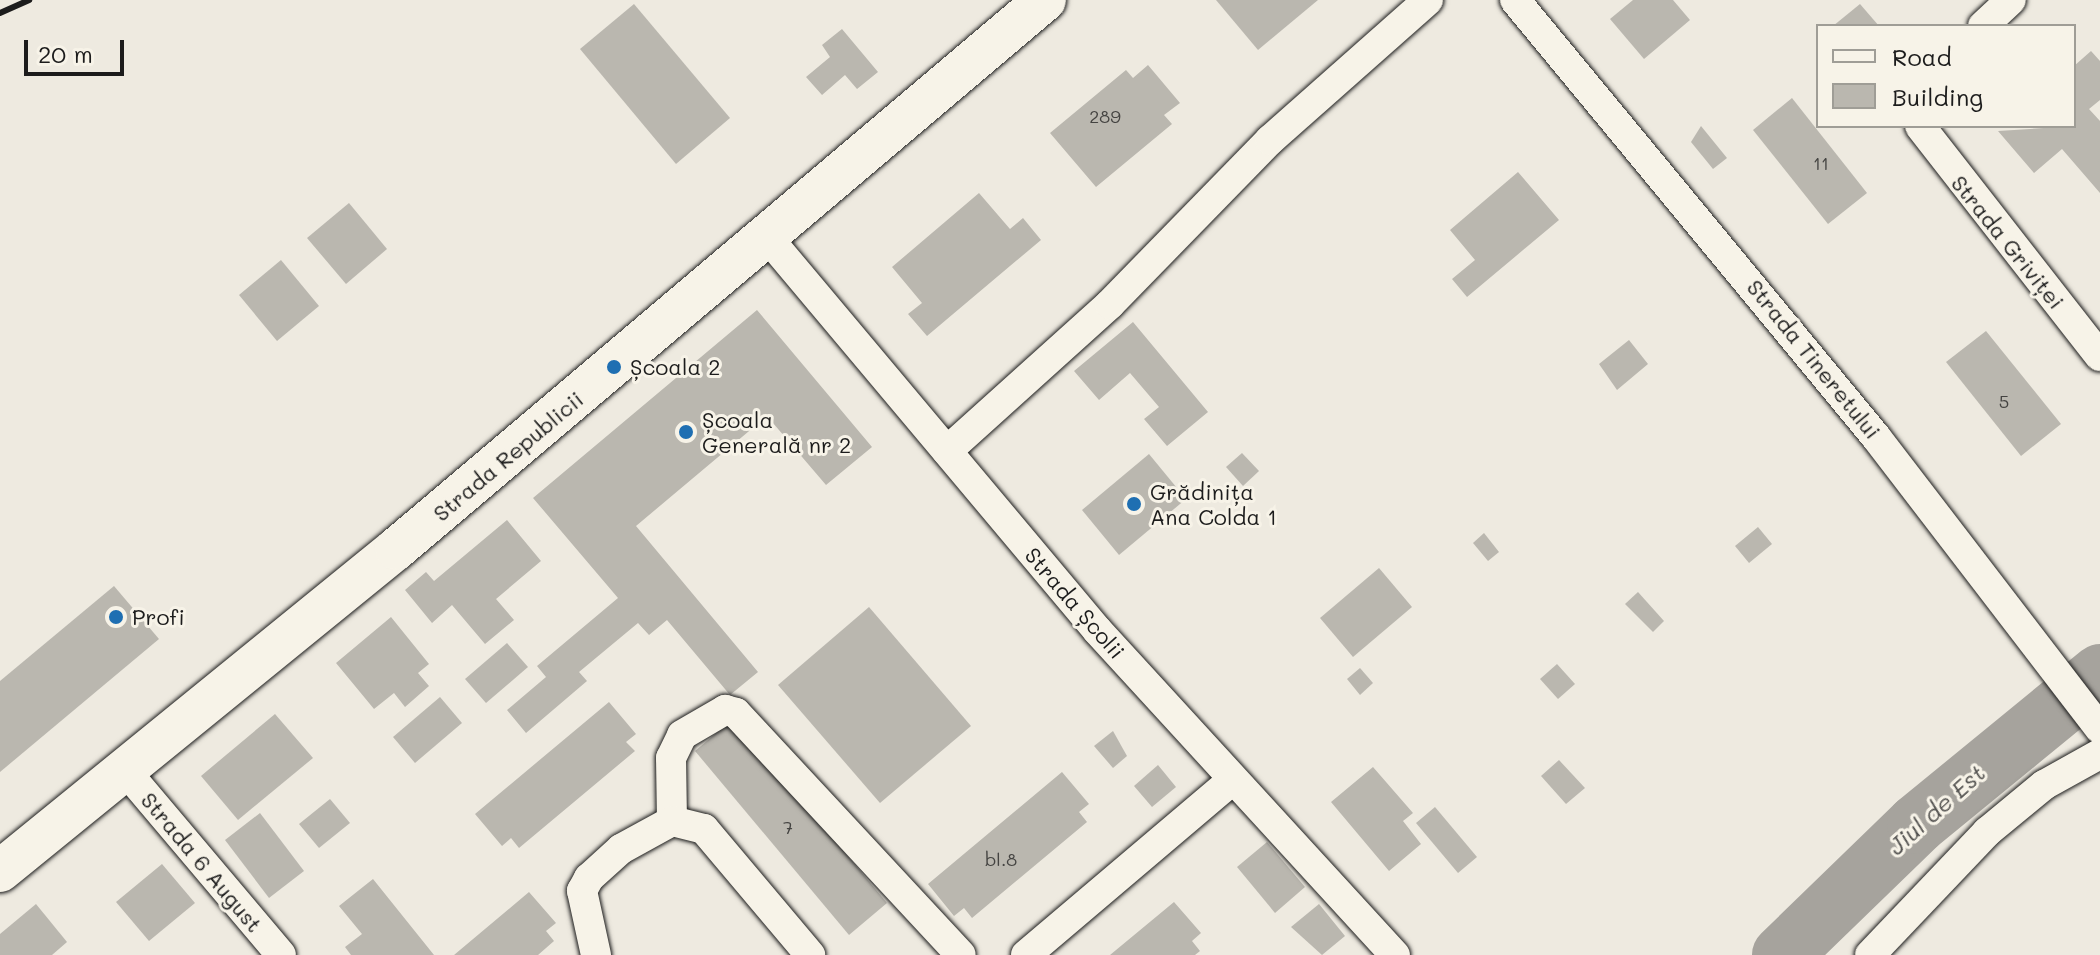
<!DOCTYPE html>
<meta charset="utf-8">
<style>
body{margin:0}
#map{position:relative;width:2100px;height:955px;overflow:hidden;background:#eeeae0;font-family:Mali,sans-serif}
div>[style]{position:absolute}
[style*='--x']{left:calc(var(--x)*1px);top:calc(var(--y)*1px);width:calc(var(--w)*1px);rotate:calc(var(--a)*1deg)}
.river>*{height:60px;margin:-30px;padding:0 30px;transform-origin:30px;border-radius:30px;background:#a6a39d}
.building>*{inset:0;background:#bab7af}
.roads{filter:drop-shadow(0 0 2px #1c1c1c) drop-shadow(0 0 2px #1c1c1c)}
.street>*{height:30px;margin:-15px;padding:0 15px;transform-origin:15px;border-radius:15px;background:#f7f3e8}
.secondary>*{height:42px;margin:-21px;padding:0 21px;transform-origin:21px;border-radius:21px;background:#f7f3e8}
.rail>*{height:6px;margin:-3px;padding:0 3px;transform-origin:3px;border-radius:3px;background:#1c1c1c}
.dots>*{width:22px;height:22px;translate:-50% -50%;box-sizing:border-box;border:4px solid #f7f3e8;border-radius:50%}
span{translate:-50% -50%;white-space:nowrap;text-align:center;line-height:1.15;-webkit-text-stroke:6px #f7f3e8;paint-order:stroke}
.number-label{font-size:18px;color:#444341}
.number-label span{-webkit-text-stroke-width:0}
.street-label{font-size:22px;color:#1c1c1c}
.poi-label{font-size:22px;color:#1c1c1c}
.left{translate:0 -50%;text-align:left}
.water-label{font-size:24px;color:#535250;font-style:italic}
.legend{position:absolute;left:1816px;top:24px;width:260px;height:104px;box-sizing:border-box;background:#f7f3e8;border:2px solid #9f9d96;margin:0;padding:10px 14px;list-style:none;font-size:24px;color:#1c1c1c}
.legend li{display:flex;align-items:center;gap:16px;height:40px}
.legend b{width:40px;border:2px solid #9f9d96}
.scale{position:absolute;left:24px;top:40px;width:100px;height:36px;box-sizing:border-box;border:4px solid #1c1c1c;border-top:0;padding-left:10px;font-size:24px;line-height:28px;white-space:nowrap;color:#1c1c1c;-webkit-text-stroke:6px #f7f3e8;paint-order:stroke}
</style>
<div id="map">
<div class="river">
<i style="--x:1782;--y:955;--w:188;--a:-44.1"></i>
<i style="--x:1917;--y:824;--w:237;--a:-39.3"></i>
</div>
<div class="building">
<i style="clip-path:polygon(1216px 0,1318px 0,1258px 50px)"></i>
<i style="clip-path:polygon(1633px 0,1673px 0,1690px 20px,1644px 59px,1610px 19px)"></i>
<i style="clip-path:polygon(634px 4px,730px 118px,676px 164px,580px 49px)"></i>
<i style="clip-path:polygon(1860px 4px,1879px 26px,1833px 26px)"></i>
<i style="clip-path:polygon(842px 29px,878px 72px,857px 89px,845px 75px,822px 95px,806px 77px,830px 57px,822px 45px)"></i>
<i style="clip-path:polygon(2091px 51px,2100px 61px,2100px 100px,2089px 109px,2100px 121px,2100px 193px,2062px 149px,2034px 173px,1998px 131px,2074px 126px,2074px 66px)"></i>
<i style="clip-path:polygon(1148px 65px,1180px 103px,1164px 115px,1172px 124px,1096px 187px,1050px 133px,1126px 70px,1133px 78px)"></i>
<i style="clip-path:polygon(1792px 98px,1867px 193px,1828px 224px,1753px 130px)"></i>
<i style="clip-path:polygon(1701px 126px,1727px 158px,1713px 169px,1691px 142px)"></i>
<i style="clip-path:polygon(1518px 172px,1559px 220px,1467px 297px,1452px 279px,1475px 260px,1450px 230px)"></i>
<i style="clip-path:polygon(979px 193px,1010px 229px,1023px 218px,1041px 240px,927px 336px,908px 314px,922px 303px,892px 267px)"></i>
<i style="clip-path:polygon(349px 203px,387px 249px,346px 284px,307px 238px)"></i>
<i style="clip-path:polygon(281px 260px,319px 306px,277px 341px,239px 295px)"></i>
<i style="clip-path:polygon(757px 310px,872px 447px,826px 485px,767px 416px,636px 526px,758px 672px,730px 695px,667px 620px,649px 635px,638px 623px,579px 672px,587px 681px,526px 733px,507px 710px,546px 677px,537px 666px,618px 598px,533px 498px)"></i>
<i style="clip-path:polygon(1133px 322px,1208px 412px,1167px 446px,1144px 419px,1159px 407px,1130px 373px,1099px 400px,1074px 371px)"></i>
<i style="clip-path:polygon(1986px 331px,2061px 424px,2021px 456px,1946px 362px)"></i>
<i style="clip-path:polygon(1629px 340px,1648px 364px,1617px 390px,1599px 364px)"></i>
<i style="clip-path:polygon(1242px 453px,1259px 471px,1243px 486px,1226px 467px)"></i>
<i style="clip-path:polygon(1149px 454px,1186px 499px,1119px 555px,1082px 510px)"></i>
<i style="clip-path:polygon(507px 520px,541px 561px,496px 599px,514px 620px,485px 644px,452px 605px,432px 623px,405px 590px,426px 572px,434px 581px)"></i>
<i style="clip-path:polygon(1758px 527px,1772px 544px,1749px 563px,1735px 546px)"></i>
<i style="clip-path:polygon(1484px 533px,1499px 552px,1488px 561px,1473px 543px)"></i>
<i style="clip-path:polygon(1379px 568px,1412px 607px,1353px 657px,1320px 618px)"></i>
<i style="clip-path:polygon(114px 586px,159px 639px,0 772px,0 681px)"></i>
<i style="clip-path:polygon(1638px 592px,1664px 621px,1653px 632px,1625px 604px)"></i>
<i style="clip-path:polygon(869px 607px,971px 726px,880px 803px,778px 685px)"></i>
<i style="clip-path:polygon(391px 617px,429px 664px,418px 673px,429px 686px,405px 707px,394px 693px,374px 709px,336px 663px)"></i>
<i style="clip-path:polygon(507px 643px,528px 667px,486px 703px,465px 679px)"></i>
<i style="clip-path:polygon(1557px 664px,1575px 684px,1558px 699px,1540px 679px)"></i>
<i style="clip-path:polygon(1360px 668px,1373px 683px,1360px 695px,1347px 679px)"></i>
<i style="clip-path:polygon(440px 697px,462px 723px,415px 763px,393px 737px)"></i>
<i style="clip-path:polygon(609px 702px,636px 734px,626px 742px,635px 751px,519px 848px,511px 838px,502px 846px,475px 814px)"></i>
<i style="clip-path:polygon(275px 714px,313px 758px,238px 820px,201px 776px)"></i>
<i style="clip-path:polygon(733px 719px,887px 903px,849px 935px,695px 751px)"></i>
<i style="clip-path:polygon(1113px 731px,1127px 756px,1113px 768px,1094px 746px)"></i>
<i style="clip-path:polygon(1559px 760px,1585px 788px,1566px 804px,1541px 776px)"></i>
<i style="clip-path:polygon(1158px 765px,1176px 787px,1152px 807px,1134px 786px)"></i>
<i style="clip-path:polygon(1373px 767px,1413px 813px,1403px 821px,1421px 844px,1389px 871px,1331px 802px)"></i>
<i style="clip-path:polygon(1062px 772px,1089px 804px,1079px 812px,1087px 822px,972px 918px,964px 908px,954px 916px,928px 884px)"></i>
<i style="clip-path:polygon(330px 799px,350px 823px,319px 848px,299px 824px)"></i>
<i style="clip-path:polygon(1435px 807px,1477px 857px,1458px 873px,1416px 823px)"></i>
<i style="clip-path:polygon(260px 813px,304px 871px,269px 898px,225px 840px)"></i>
<i style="clip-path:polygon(1267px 842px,1305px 887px,1275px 913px,1237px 867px)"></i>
<i style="clip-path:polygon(162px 864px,195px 903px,149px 941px,116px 902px)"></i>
<i style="clip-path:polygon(373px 879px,434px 955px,351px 955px,345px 947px,362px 934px,339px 906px)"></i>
<i style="clip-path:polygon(529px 892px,556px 923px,546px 931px,554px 941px,538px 955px,454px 955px)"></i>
<i style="clip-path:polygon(1174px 902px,1201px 933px,1192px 941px,1200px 951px,1195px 955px,1110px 955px)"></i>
<i style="clip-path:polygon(36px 904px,67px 942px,52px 955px,0 955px,0 934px)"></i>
<i style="clip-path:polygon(1319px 904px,1345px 936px,1322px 955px,1291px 927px)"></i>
</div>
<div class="roads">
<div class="street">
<i style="--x:1515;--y:0;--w:567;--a:50.44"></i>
<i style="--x:1876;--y:437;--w:368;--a:52.5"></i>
<i style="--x:1983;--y:26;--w:38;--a:-43"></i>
<i style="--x:1920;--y:126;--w:292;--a:52"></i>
<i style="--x:768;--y:238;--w:512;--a:49.99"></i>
<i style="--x:1097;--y:630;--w:441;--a:47.5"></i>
<i style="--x:947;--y:451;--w:219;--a:-42"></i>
<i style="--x:1110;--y:304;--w:229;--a:-45.7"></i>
<i style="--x:1270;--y:140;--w:211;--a:-41.5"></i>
<i style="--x:124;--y:769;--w:243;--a:49.8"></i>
<i style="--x:672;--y:821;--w:63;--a:-90.9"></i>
<i style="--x:671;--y:758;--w:25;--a:-64"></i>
<i style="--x:682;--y:735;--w:50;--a:-30.2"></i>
<i style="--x:725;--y:710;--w:11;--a:15"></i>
<i style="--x:736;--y:713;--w:330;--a:47.1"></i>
<i style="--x:596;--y:955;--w:66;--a:-102.3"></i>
<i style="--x:582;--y:891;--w:15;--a:-62"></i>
<i style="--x:589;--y:878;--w:43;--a:-42.2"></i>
<i style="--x:621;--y:849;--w:58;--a:-28.8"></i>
<i style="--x:672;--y:821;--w:33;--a:14"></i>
<i style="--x:704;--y:829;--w:165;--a:49.9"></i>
<i style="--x:1026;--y:955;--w:270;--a:-40.3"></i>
<i style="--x:1870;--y:955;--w:170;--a:-46.4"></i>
<i style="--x:1987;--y:832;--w:74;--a:-39.5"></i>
<i style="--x:2044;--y:785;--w:64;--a:-29"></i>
</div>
<div class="secondary">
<i style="--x:0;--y:871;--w:510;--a:-39.12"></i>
<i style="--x:396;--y:549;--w:850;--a:-40.23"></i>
</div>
</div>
<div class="rail">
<i style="--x:0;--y:13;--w:32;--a:-24"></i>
</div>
<div class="dots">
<i style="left:614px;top:367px;background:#1f6fb2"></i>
<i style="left:686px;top:432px;background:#1f6fb2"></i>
<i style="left:1134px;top:504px;background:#1f6fb2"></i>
<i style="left:116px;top:617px;background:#1f6fb2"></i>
</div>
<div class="number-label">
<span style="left:1105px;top:116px">289</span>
<span style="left:1821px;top:163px">11</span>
<span style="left:2004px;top:401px">5</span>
<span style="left:788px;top:827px">7</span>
<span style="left:1001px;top:859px">bl.8</span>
</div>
<div class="street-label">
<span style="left:2008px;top:242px;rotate:51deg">Strada Griviței</span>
<span style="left:1814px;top:359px;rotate:51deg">Strada Tineretului</span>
<span style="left:508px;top:456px;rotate:-40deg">Strada Republicii</span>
<span style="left:1075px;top:603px;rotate:49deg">Strada Școlii</span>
<span style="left:202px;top:862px;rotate:50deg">Strada 6 August</span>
</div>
<div class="poi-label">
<span class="left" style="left:630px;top:367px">Școala 2</span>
<span class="left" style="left:702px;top:432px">Școala<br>Generală nr 2</span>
<span class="left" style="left:1150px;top:504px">Grădinița<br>Ana Colda 1</span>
<span class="left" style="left:132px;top:617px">Profi</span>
</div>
<div class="water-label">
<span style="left:1936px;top:809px;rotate:-42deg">Jiul de Est</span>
</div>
<ul class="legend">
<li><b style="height:10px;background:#f7f3e8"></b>Road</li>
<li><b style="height:22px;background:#bab7af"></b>Building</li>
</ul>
<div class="scale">20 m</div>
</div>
